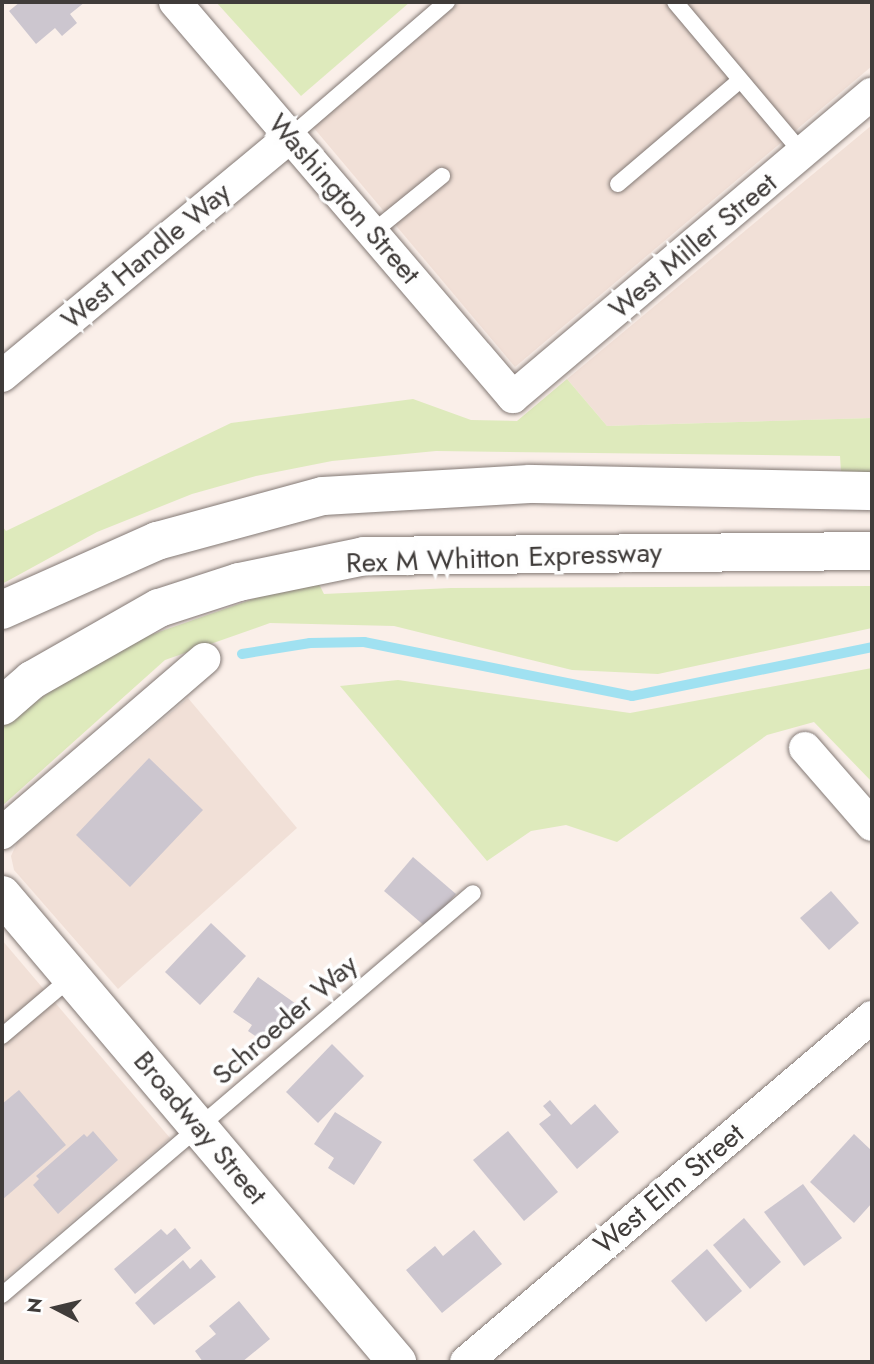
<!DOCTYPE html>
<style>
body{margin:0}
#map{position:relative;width:874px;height:1364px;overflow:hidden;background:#faefe9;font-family:Jost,sans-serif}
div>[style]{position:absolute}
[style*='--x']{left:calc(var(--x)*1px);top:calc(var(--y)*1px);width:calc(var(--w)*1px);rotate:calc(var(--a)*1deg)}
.built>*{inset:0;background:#f1e0d7}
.green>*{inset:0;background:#deeabc}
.stream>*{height:10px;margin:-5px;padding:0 5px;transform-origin:5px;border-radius:5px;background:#a0e1f1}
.building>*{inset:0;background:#ccc6cf}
.roads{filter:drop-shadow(0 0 2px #837975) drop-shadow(0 0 2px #837975)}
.service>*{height:16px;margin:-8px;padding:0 8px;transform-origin:8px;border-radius:8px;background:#fff}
.minor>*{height:32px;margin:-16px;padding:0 16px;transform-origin:16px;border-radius:16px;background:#fff}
.tertiary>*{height:38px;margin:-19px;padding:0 19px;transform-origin:19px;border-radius:19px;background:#fff}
.trunk>*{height:38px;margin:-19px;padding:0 19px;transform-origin:19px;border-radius:19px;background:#fff}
span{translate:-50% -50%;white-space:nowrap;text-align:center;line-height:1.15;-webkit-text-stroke:7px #fefefe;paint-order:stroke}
.street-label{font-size:28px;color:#403c3a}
.frame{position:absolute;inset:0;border:4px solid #403c3a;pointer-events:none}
.north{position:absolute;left:21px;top:1273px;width:70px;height:70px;-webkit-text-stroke:5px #fefefe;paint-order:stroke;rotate:277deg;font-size:19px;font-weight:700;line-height:28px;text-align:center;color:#403c3a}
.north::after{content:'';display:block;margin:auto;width:24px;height:32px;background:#403c3a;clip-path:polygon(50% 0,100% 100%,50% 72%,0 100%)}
</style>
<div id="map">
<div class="built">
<i style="clip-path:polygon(460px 2px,872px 2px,872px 66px,515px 367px,313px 127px)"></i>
<i style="clip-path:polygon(872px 125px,872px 418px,607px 426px,567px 379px)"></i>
<i style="clip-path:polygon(188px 698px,297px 828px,118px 989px,14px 870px,11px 856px,17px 843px)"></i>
<i style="clip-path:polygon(2px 940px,170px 1138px,2px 1281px)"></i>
</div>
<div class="green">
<i style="clip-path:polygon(216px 2px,410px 2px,301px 96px)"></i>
<i style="clip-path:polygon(567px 379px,607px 426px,872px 418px,872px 472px,841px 472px,840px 456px,436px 451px,332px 461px,256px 476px,192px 494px,97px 532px,2px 584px,2px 526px,6px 531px,231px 423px,413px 399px,471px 420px,517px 421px)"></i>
<i style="clip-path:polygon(319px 584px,324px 594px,451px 588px,872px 586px,872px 628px,658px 674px,572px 670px,394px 626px,270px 623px,165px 660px,2px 806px,2px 727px,60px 684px,136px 640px,270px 593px)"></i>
<i style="clip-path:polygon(872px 668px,872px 782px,814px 722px,767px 735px,617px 842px,566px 825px,531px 831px,487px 861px,340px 686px,398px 680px,630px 713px)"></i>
</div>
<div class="stream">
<i style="--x:242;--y:654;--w:69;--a:-9.2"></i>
<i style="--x:310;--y:643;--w:54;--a:-1.1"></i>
<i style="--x:364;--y:642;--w:273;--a:11.4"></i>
<i style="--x:632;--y:696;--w:245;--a:-11.5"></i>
</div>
<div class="building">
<i style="clip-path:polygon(20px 2px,85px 2px,70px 14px,77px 23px,62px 36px,55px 28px,36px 44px,9px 11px)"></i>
<i style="clip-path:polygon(149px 758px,203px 810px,130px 887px,76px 835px)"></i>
<i style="clip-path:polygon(413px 857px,456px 894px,427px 928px,384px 891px)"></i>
<i style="clip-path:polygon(831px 891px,859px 923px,829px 950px,800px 918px)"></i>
<i style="clip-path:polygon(211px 923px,246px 956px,200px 1005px,165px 972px)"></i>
<i style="clip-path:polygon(258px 977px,299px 1006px,270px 1046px,248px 1031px,252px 1025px,233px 1012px)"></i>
<i style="clip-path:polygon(332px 1044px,364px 1076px,318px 1123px,286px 1092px)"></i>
<i style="clip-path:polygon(19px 1090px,66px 1145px,2px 1200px,2px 1104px)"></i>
<i style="clip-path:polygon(550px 1100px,571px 1125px,595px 1104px,619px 1132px,577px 1169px,539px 1124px,551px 1115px,543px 1106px)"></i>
<i style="clip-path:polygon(335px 1112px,382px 1142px,354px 1185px,328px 1168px,334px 1158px,314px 1144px)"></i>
<i style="clip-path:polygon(93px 1131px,118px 1160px,58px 1214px,33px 1185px,39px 1179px,36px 1176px,84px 1134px,87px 1137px)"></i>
<i style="clip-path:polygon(508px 1131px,558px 1192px,524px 1221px,473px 1160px)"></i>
<i style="clip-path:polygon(854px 1134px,872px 1151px,872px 1203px,854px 1223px,810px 1182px)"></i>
<i style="clip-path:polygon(803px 1184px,842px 1238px,804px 1266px,764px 1212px)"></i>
<i style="clip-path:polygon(744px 1218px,781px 1262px,750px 1289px,713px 1245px)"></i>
<i style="clip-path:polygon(175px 1228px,191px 1248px,135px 1294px,114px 1269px,161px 1229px,167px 1235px)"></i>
<i style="clip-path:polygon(474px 1230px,502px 1264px,442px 1313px,406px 1270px,435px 1246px,443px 1256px)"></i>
<i style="clip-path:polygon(707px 1249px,742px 1291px,706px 1322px,671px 1281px)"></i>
<i style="clip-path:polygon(201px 1259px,216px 1277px,154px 1325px,135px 1303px,183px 1260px,190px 1269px)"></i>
<i style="clip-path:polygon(239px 1301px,270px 1339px,242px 1362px,203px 1362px,195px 1351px,216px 1334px,209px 1326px)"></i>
</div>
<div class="roads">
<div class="service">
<i style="--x:675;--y:2;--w:197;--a:49.9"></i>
<i style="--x:291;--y:136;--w:206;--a:-40.7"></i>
<i style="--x:618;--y:184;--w:160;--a:-40.4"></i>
<i style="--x:373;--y:232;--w:89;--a:-39.1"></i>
<i style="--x:2;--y:1036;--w:93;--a:-40.2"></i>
<i style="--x:2;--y:1295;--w:619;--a:-40.48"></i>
</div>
<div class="minor">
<i style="--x:175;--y:2;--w:520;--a:49.45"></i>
<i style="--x:513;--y:397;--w:470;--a:-40.2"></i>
<i style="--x:2;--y:376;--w:376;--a:-39.7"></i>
<i style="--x:805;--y:748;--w:102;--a:49"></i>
<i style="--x:2;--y:833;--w:267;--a:-40.7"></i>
<i style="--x:466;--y:1362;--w:533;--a:-40.36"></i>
</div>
<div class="tertiary">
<i style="--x:2;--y:895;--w:612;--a:49.77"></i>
</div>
<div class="trunk">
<i style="--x:2;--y:610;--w:170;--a:-24"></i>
<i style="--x:157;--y:541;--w:172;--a:-15.2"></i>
<i style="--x:323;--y:496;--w:207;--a:-3.3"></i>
<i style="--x:530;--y:484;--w:342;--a:1.2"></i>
<i style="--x:2;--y:706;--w:40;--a:-41"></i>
<i style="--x:32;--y:680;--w:146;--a:-29.6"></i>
<i style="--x:159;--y:608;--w:84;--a:-18"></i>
<i style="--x:239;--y:582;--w:128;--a:-11.7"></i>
<i style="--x:364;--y:556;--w:508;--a:-0.56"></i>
</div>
</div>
<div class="street-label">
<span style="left:344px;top:199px;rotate:49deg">Washington Street</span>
<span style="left:693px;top:246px;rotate:-40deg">West Miller Street</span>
<span style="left:146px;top:256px;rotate:-40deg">West Handle Way</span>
<span style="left:504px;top:558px;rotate:-2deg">Rex M Whitton Expressway</span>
<span style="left:285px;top:1020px;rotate:-41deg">Schroeder Way</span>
<span style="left:200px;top:1128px;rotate:50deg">Broadway Street</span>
<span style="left:669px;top:1189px;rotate:-40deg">West Elm Street</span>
</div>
<div class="frame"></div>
<div class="north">N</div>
</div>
